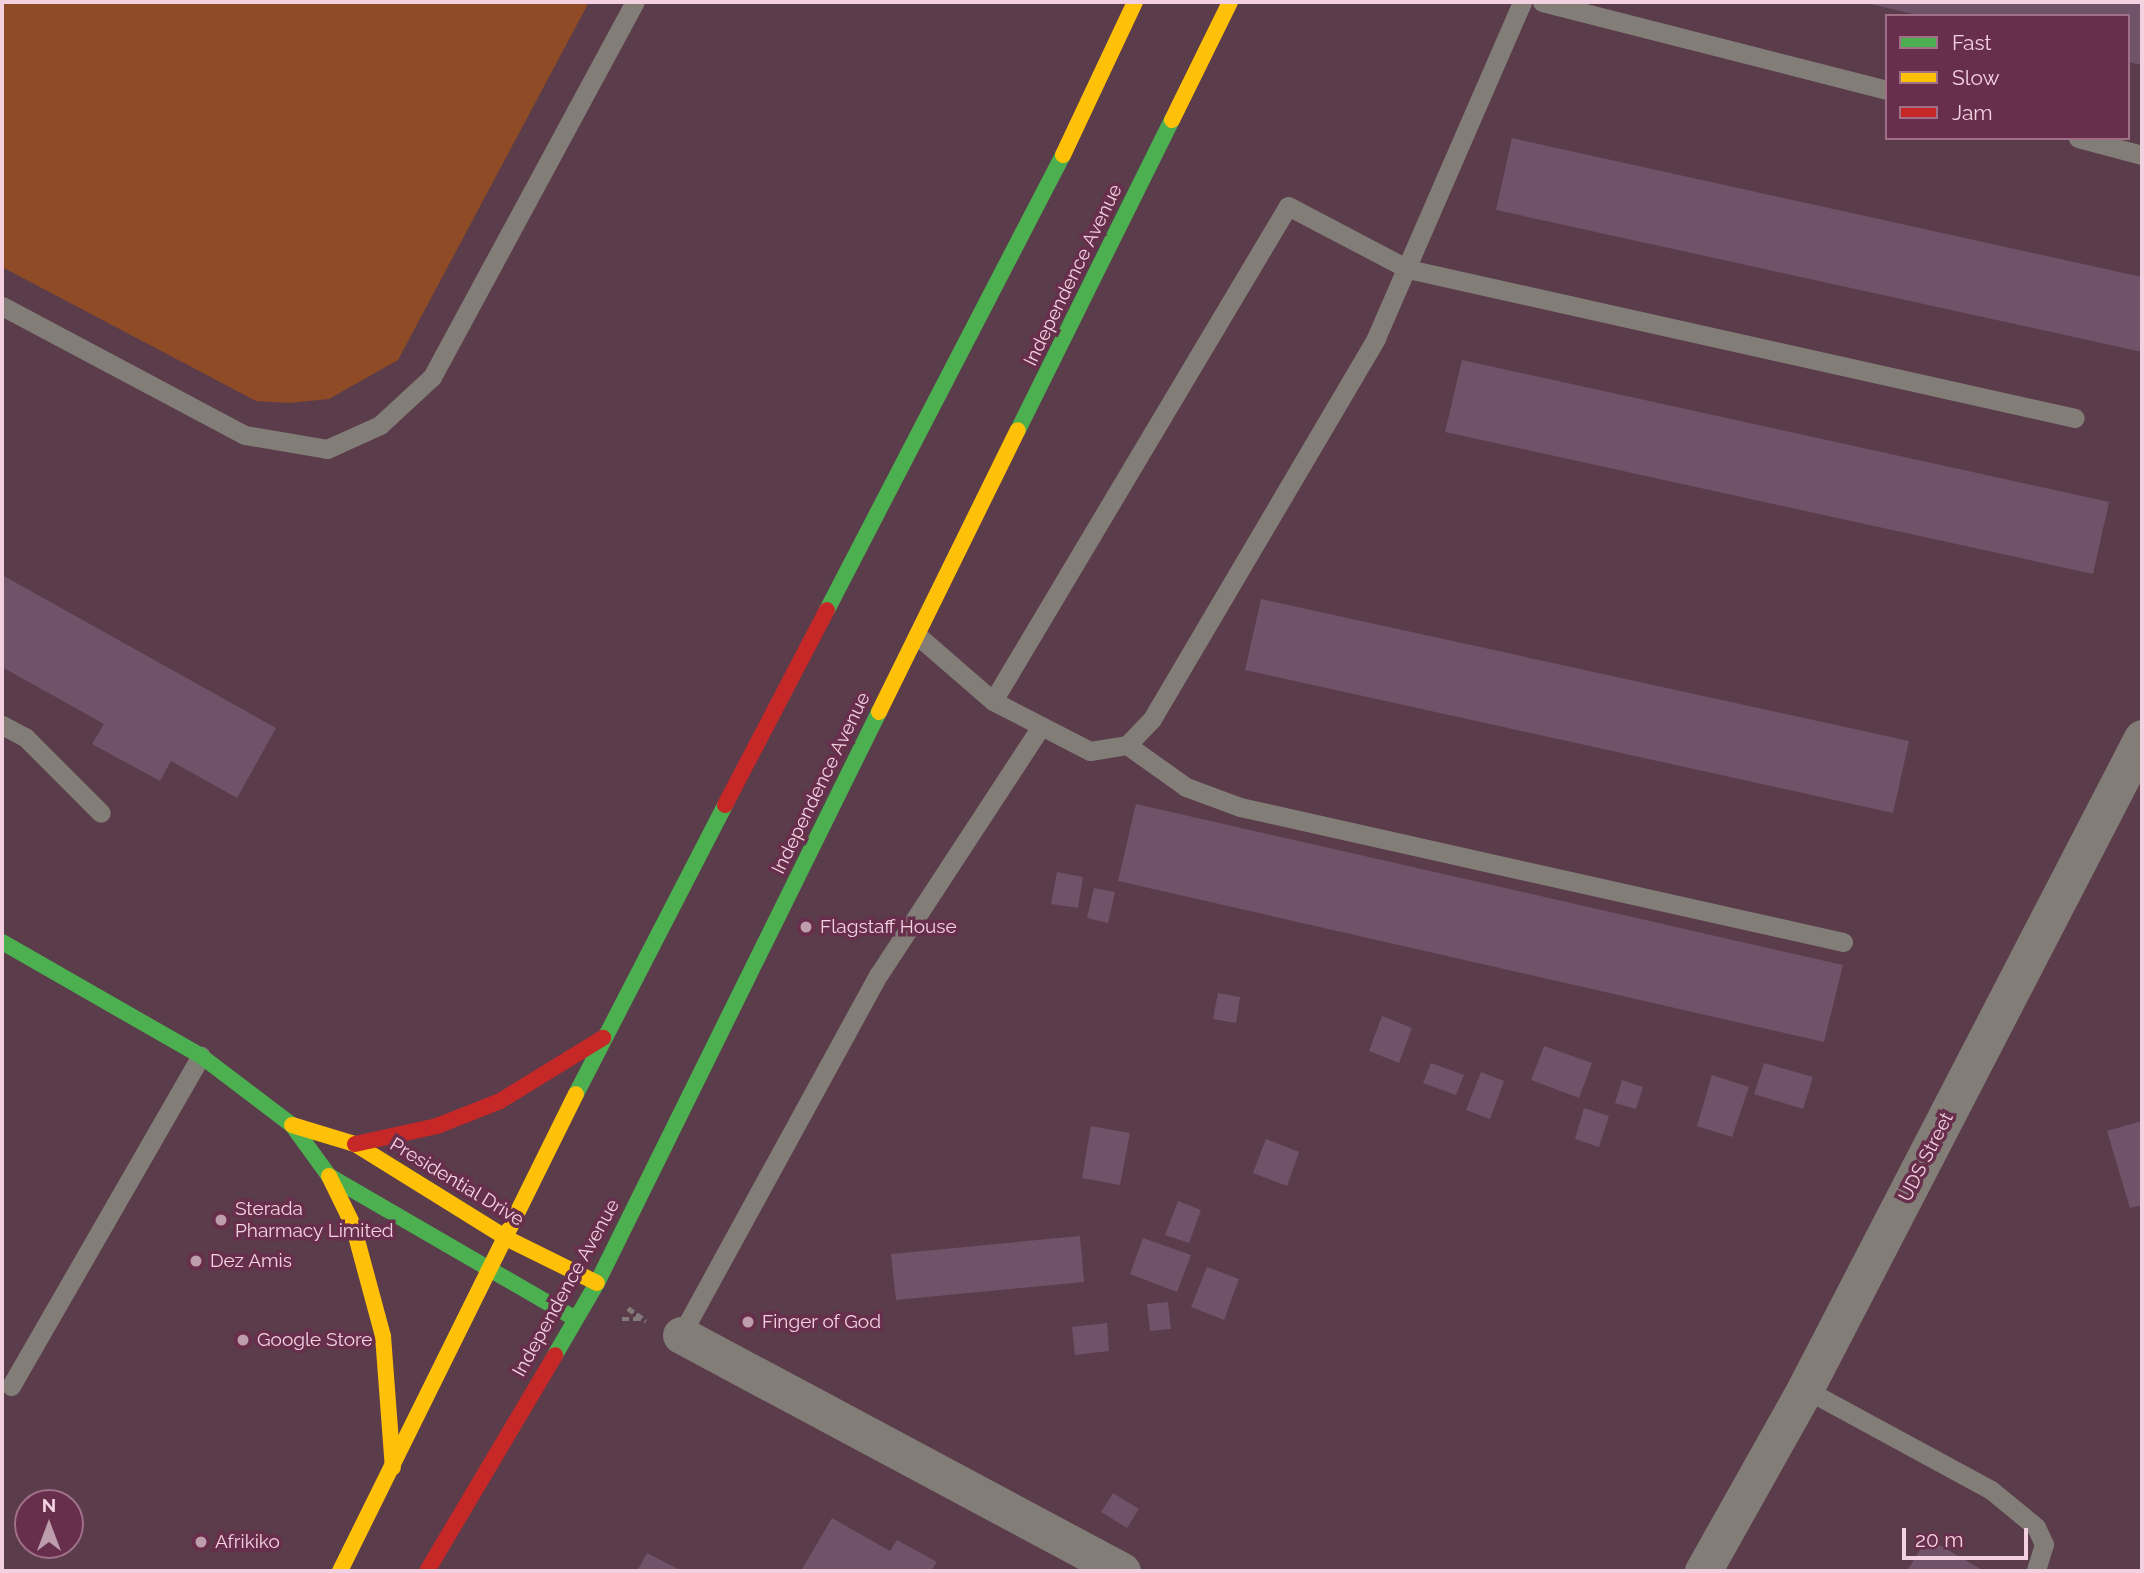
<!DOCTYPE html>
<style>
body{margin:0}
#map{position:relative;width:2144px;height:1573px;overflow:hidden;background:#5a3c4b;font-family:Raleway,sans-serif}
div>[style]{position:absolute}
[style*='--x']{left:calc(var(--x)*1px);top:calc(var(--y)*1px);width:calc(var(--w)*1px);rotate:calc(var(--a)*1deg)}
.green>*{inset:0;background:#8f4b25}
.building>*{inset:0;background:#705368}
.path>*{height:4.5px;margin-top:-2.25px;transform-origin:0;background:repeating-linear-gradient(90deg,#847a7a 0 7px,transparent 0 10.5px)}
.lane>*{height:19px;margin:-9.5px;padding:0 9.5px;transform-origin:9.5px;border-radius:9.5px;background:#827d77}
.street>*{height:37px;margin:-18.5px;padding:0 18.5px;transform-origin:18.5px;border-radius:18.5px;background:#827d77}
.fast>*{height:16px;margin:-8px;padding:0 8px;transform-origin:8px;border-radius:8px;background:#4caf50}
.slow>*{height:16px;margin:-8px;padding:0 8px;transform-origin:8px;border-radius:8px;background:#ffc107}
.jam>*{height:16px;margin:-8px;padding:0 8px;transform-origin:8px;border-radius:8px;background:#c62828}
.dots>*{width:19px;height:19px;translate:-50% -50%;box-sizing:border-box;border:4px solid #672f4c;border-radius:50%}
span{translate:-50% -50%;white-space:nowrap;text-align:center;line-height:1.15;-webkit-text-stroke:7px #672f4c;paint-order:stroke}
.street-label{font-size:19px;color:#f4d1e1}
.poi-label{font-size:19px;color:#f4d1e1}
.left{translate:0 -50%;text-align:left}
.frame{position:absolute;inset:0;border:4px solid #f4d1e1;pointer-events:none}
.legend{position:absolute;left:1885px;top:14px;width:245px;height:126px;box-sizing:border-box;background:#672f4c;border:2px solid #9f7088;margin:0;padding:9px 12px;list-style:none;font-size:21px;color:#f4d1e1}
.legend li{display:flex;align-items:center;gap:14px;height:35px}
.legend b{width:35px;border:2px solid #9f7088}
.north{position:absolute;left:14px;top:1489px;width:70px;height:70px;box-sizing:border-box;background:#672f4c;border:2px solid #9f7088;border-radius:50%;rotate:0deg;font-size:19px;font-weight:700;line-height:28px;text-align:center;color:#f4d1e1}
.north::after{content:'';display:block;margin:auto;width:24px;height:32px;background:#be9dac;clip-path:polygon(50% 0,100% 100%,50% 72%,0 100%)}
.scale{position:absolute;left:1902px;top:1528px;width:126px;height:32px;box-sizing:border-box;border:4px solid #f4d1e1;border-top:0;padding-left:9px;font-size:21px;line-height:24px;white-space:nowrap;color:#f4d1e1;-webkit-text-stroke:5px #672f4c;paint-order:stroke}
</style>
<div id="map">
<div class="green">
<i style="clip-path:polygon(2px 2px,589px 2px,398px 360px,329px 399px,289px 403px,256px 401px,2px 267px)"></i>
</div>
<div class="building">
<i style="clip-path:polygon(1862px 2px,2142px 2px,2142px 65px,2128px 62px,2128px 16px,1921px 16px)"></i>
<i style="clip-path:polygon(1512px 138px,2142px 277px,2142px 352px,1496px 210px)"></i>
<i style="clip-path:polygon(1462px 360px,2109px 502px,2093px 574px,1445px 432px)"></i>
<i style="clip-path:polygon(2px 575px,276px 728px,237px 798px,171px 761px,160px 781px,92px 744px,104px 724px,2px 667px)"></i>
<i style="clip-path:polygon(1261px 599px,1909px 741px,1893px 813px,1245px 670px)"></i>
<i style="clip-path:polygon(1136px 804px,1843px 965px,1824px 1042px,1118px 881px)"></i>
<i style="clip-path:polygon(1057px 872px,1083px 877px,1078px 908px,1051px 904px)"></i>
<i style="clip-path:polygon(1094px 888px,1115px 892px,1108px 923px,1087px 918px)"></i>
<i style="clip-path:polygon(1218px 993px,1240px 997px,1236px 1023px,1213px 1019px)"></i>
<i style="clip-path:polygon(1382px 1016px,1412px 1028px,1399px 1063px,1369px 1051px)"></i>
<i style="clip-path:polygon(1544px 1046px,1592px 1063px,1579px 1098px,1531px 1080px)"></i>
<i style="clip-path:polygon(1431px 1063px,1464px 1075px,1456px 1095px,1423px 1083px)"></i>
<i style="clip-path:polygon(1764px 1063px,1813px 1077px,1803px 1109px,1754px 1094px)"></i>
<i style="clip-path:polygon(1481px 1072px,1504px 1081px,1490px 1119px,1466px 1110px)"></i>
<i style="clip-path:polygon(1712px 1075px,1749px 1087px,1732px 1137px,1697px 1126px)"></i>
<i style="clip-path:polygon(1622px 1080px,1643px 1087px,1636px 1109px,1615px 1103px)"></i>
<i style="clip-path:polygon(1584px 1108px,1609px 1116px,1599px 1147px,1575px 1139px)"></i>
<i style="clip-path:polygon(2142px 1121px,2142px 1205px,2130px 1208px,2107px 1131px)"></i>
<i style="clip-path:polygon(1091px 1126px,1130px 1133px,1120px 1185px,1082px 1178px)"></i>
<i style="clip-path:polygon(1266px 1139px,1299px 1152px,1287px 1186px,1253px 1173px)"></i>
<i style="clip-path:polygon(1178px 1201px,1201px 1210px,1189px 1243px,1165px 1235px)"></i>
<i style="clip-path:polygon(1080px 1236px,1084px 1282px,896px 1300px,891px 1254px)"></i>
<i style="clip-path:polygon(1143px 1238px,1191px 1255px,1177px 1292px,1130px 1274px)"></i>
<i style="clip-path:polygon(1207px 1267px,1239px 1279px,1224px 1320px,1191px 1307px)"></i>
<i style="clip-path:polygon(1168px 1302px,1171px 1329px,1150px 1331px,1147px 1304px)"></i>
<i style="clip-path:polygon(1107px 1323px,1109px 1351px,1075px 1355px,1072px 1327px)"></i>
<i style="clip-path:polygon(1113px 1493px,1139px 1509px,1127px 1528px,1101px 1512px)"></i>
<i style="clip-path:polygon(832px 1518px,890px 1551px,897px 1540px,937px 1562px,931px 1571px,801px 1571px)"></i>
<i style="clip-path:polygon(1927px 1538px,1984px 1571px,1907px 1571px)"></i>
<i style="clip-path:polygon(647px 1553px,682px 1571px,637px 1571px)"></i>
</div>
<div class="path">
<i style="--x:628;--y:1308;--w:22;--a:36"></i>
<i style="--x:622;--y:1319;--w:19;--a:0"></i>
</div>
<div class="lane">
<i style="--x:1542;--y:2;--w:356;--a:14.3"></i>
<i style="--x:2078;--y:138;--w:66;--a:14.9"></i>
<i style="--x:2;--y:306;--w:275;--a:28"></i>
<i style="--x:245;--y:435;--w:83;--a:9.7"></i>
<i style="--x:327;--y:449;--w:58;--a:-24.4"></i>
<i style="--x:380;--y:425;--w:71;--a:-42.7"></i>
<i style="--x:432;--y:377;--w:426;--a:-61.6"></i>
<i style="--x:918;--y:636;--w:99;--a:40.9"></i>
<i style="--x:993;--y:701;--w:109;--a:27.3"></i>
<i style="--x:1090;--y:751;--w:37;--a:-9"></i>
<i style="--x:1127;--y:745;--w:36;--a:-46"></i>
<i style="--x:1152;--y:719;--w:442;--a:-59.5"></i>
<i style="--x:1376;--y:338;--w:366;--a:-66.5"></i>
<i style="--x:993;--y:701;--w:576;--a:-59.21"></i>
<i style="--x:1288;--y:206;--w:136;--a:27.7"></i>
<i style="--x:1408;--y:269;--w:683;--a:12.59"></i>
<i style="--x:2;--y:725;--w:26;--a:28"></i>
<i style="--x:25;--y:737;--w:107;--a:45"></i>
<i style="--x:1127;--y:745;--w:72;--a:35.4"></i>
<i style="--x:1186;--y:787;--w:58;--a:20.3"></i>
<i style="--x:1240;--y:807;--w:618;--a:12.62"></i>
<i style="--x:681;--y:1335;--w:412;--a:-61.3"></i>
<i style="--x:879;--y:974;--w:296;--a:-56.8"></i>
<i style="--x:11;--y:1386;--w:381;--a:-60.1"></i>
<i style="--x:1805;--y:1389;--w:212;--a:28.5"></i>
<i style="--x:1991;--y:1490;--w:58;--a:39.4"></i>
<i style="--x:2036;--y:1527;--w:19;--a:65"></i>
<i style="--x:2044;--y:1544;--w:28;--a:107"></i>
</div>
<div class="street">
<i style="--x:681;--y:1335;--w:500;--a:28.15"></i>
<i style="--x:1703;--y:1571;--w:209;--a:-60.7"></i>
<i style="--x:1805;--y:1389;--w:733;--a:-62.63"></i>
</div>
<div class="fast">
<i style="--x:1018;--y:430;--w:346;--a:-63.6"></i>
<i style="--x:827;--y:610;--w:513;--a:-62.59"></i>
<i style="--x:2;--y:942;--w:229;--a:29.8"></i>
<i style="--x:201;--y:1056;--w:114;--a:37.2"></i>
<i style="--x:292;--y:1125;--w:63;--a:54"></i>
<i style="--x:329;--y:1176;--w:285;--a:30.1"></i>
<i style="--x:576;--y:1094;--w:325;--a:-62.7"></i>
<i style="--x:555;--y:1355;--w:83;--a:-59.7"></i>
<i style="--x:597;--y:1283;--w:637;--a:-63.72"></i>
</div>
<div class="slow">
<i style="--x:1172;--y:120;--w:131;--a:-63.8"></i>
<i style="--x:1063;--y:155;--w:169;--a:-64.8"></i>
<i style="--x:879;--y:712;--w:314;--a:-63.8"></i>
<i style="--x:292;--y:1125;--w:66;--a:16.8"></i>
<i style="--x:355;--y:1144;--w:180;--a:31.8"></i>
<i style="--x:508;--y:1239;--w:99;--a:26.3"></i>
<i style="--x:329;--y:1176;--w:55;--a:63.9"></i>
<i style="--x:353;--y:1225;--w:115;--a:74.9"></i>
<i style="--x:383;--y:1336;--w:132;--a:85.7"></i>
<i style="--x:340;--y:1571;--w:532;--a:-63.68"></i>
</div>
<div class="jam">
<i style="--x:725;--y:805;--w:220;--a:-62.4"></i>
<i style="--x:355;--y:1144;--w:84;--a:-12.4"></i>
<i style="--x:437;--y:1126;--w:68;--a:-21.6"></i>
<i style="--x:500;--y:1101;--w:121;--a:-31.5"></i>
<i style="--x:427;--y:1571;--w:251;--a:-59.3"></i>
</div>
<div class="dots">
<i style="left:806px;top:927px;background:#be9dac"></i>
<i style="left:221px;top:1220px;background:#be9dac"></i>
<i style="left:196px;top:1261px;background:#be9dac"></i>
<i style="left:748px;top:1322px;background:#be9dac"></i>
<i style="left:243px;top:1340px;background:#be9dac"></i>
<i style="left:201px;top:1542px;background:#be9dac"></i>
</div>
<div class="street-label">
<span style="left:1073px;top:275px;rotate:-64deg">Independence Avenue</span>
<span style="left:821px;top:783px;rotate:-64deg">Independence Avenue</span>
<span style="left:1926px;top:1157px;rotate:-63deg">UDS Street</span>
<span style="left:457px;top:1182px;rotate:31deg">Presidential Drive</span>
<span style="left:566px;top:1288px;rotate:-61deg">Independence Avenue</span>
</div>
<div class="poi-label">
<span class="left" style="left:820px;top:927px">Flagstaff House</span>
<span class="left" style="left:235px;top:1220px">Sterada<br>Pharmacy Limited</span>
<span class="left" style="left:210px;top:1261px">Dez Amis</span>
<span class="left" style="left:762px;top:1322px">Finger of God</span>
<span class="left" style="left:257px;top:1340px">Google Store</span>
<span class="left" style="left:215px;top:1542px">Afrikiko</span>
</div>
<div class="frame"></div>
<ul class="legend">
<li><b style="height:9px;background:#4caf50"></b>Fast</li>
<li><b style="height:9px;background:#ffc107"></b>Slow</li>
<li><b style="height:9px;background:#c62828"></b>Jam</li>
</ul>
<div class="north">N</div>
<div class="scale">20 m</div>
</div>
